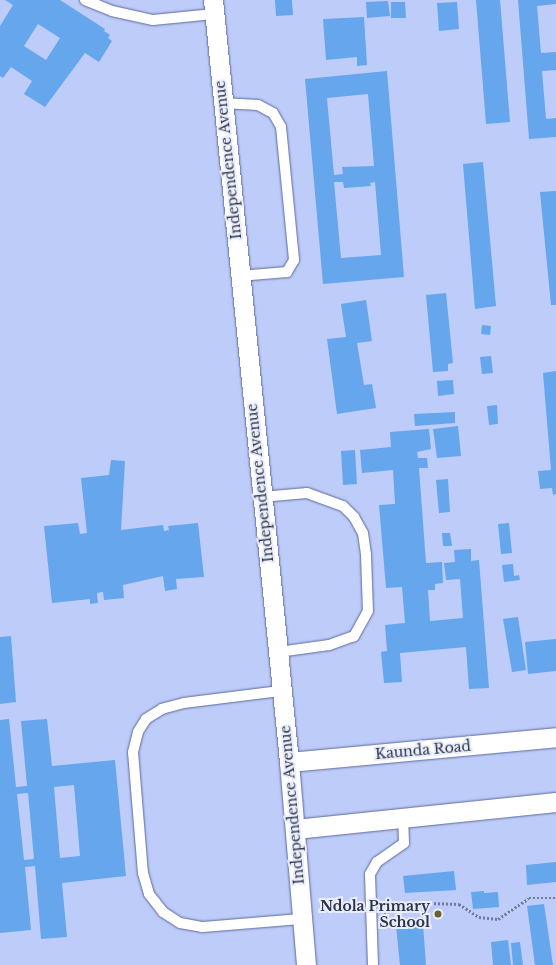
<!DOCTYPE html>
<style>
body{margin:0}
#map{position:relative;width:556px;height:965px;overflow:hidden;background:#beccfa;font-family:"Libre Baskerville",serif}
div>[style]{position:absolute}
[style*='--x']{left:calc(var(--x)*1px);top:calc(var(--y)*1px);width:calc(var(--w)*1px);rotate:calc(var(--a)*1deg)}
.building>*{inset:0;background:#65a6ec}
.path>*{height:2.5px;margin-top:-1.25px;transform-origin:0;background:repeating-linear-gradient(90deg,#717b9d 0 2px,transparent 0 4px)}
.roads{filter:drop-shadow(0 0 1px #5c6a9d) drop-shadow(0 0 1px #5c6a9d)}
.service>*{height:10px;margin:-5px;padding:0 5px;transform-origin:5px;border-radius:5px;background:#fff}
.minor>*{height:19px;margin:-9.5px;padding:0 9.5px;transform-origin:9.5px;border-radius:9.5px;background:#fff}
.dots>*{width:11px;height:11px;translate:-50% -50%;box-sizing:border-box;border:2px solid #eaeefa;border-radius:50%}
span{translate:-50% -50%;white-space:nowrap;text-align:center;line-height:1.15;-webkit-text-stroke:4px #eaeefa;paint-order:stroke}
.street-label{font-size:14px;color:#2c3349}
.poi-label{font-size:14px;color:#2c3349;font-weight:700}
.right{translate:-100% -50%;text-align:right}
</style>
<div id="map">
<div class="building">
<i style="clip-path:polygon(evenodd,5px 0,60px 0,105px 29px,104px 31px,110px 35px,108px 38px,112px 41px,99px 62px,85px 53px,45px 107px,24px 94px,32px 81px,11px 67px,3px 78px,0 76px,0 26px,13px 5px,5px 0,38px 24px,60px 38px,46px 60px,24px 46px,38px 24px)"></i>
<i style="clip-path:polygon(275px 0,292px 0,293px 15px,276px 16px)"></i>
<i style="clip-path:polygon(476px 0,500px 0,510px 122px,486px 124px)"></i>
<i style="clip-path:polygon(518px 0,556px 0,556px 4px,537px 6px,541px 53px,556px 52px,556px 70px,542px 71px,546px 119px,556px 118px,556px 137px,529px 139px)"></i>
<i style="clip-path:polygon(388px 1px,390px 16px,367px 18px,366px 2px)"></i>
<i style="clip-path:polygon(391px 2px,405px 2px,406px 18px,391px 18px)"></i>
<i style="clip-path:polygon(457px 2px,459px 29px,439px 31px,437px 3px)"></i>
<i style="clip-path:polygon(364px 17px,367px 65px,357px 66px,357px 57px,326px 60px,323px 19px)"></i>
<i style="clip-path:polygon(evenodd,387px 71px,404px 277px,323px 284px,305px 79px,387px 71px,368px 94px,374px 166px,342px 167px,343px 174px,334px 175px,327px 98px,368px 94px,387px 71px,334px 182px,343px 182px,344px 188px,371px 186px,370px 183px,375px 182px,381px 255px,341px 258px,334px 182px)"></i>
<i style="clip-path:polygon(483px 162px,496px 306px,475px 309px,463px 164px)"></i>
<i style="clip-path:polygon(556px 191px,556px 305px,551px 305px,540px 192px)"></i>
<i style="clip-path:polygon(446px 293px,453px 363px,448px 364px,448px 371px,433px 372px,426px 295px)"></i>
<i style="clip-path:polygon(366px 300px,372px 341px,357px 343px,364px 385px,372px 384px,376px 408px,337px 414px,327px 339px,346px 337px,341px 304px)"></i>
<i style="clip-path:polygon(482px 325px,491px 326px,490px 335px,481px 334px)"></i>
<i style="clip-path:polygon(491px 356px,493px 373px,482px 374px,480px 357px)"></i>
<i style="clip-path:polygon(556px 371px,556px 494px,553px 495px,552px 488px,540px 489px,538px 471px,551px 470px,543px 373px)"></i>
<i style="clip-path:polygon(453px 380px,454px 394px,438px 396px,437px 381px)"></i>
<i style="clip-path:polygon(497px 405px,498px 424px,489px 425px,487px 406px)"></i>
<i style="clip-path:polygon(455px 412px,455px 423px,415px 426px,414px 414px)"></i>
<i style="clip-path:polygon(458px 426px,461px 456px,437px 458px,433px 429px)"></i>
<i style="clip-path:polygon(429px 429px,431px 449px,417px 452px,418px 458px,427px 458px,428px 468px,419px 468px,426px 563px,442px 562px,443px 583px,435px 584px,435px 590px,428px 590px,430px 621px,463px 618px,460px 579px,446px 580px,444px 563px,455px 562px,454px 550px,471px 549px,471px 561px,479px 560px,489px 688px,469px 689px,466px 647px,400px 653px,402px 682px,384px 683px,381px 652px,387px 651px,385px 625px,405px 623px,402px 587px,386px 588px,379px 505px,395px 504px,393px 470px,362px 473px,360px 450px,391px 447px,390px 432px)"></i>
<i style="clip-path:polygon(355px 450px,357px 484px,343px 485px,341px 451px)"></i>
<i style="clip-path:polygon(111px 460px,125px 461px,121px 530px,163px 525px,164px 531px,169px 530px,168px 526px,198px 523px,204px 577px,176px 579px,177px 589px,165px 591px,163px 576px,123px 585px,124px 598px,104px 600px,103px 592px,97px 593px,98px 603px,90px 604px,90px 599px,52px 603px,44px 526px,78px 523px,80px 534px,87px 533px,81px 478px,109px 475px)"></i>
<i style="clip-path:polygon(448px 479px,450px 512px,439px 513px,436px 480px)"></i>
<i style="clip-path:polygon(509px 523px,512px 553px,501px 554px,498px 524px)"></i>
<i style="clip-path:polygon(442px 533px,450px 533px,452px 546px,443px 546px)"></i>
<i style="clip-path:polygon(513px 564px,514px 576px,519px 575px,520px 580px,504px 582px,502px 565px)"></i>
<i style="clip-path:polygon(518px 617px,526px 670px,512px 672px,503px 619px)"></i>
<i style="clip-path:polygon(11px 636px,16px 702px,0 704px,0 637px)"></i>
<i style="clip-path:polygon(556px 639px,556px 671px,528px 674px,525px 642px)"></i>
<i style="clip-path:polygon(evenodd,9px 719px,16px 787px,27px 786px,21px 721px,47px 719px,52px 766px,115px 760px,126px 876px,62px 883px,67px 937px,41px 939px,35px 866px,25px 867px,31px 930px,0 933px,0 720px,9px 719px,74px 785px,80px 856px,60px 858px,54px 787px,74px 785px,9px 719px,28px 793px,34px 859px,24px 860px,17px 794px,28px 793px)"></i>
<i style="clip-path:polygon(556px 862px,556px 882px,527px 885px,526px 865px)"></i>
<i style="clip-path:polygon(454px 871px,456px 890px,405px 893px,403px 876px)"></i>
<i style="clip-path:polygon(484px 891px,484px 893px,498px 892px,499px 907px,473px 909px,471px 892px)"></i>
<i style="clip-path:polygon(544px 904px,553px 965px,535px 965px,527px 906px)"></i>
<i style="clip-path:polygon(423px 924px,426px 965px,400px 965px,396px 926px)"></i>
<i style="clip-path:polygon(508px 940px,511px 965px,493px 965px,491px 942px)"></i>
<i style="clip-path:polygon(520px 942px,523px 965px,513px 965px,511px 943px)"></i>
</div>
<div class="path">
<i style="--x:384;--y:912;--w:47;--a:-11.1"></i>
<i style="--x:430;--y:903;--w:29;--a:2"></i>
<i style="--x:459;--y:904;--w:24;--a:33"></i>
<i style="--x:479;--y:917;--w:19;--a:6"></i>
<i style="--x:498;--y:919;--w:37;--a:-34"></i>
<i style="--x:529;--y:898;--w:27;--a:0"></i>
</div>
<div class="roads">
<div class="service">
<i style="--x:85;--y:0;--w:29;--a:22"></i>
<i style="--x:112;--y:11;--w:42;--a:12.4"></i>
<i style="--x:153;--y:20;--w:61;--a:-5.6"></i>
<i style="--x:222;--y:103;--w:36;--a:3"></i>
<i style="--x:258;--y:105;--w:17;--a:28"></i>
<i style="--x:273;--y:113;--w:16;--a:60"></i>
<i style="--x:281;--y:127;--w:134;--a:84.4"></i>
<i style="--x:294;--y:260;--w:14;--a:120"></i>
<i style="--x:287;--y:272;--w:48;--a:175.2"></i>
<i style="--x:261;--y:497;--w:46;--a:-5"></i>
<i style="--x:307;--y:493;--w:38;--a:20"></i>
<i style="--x:343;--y:506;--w:16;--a:45"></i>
<i style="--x:354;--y:517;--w:18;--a:61"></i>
<i style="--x:363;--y:533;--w:22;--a:82"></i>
<i style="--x:366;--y:555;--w:56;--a:88"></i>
<i style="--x:368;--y:611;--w:29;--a:119"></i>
<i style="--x:354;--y:636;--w:27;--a:160"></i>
<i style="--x:329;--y:645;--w:51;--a:172.2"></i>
<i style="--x:280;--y:691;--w:97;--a:172.9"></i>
<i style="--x:184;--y:703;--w:23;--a:165"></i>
<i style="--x:162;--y:709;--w:19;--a:148"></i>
<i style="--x:146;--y:719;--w:15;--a:122"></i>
<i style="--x:138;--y:732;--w:21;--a:104"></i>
<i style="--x:133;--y:752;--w:121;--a:85.3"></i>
<i style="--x:143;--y:873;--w:22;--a:74"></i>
<i style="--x:149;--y:894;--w:23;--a:52"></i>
<i style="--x:163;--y:912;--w:20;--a:33"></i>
<i style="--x:180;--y:923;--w:22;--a:10"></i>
<i style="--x:202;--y:927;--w:100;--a:-4.6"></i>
<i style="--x:373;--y:965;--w:91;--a:-91.9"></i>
<i style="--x:370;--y:874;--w:14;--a:-60"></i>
<i style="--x:377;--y:862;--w:33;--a:-35"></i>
<i style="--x:404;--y:843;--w:27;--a:-92"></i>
</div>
<div class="minor">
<i style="--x:213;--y:0;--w:766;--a:84.3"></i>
<i style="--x:289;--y:762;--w:204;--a:85.2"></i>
<i style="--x:289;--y:762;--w:268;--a:-5.3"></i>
<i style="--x:295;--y:829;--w:262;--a:-5.9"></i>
</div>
</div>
<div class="dots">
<i style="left:438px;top:914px;background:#6f5f2d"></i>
</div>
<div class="street-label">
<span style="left:228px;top:160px;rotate:-96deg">Independence Avenue</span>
<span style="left:260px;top:483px;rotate:-96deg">Independence Avenue</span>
<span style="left:423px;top:750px;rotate:-5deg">Kaunda Road</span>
<span style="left:292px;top:805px;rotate:-95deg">Independence Avenue</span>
</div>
<div class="poi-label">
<span class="right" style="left:430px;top:914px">Ndola Primary<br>School</span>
</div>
</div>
